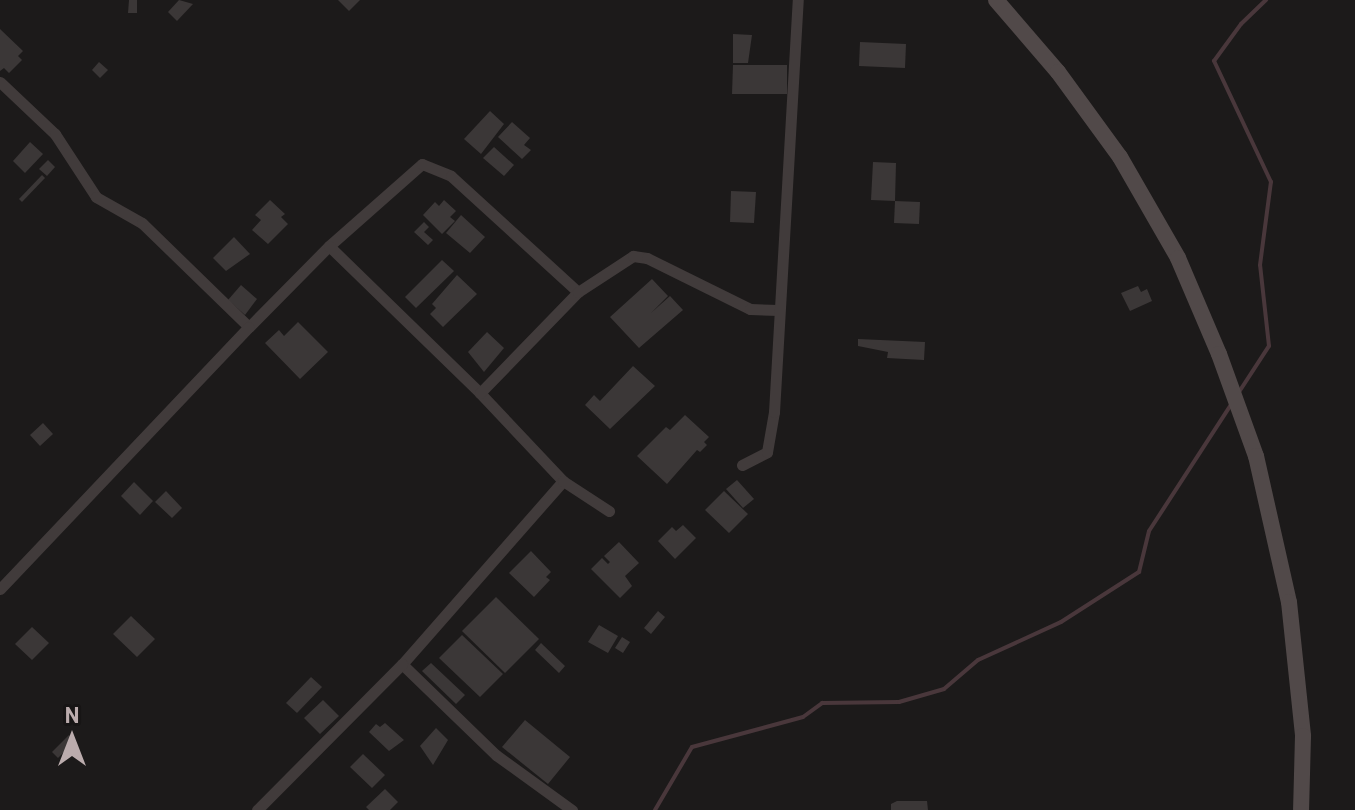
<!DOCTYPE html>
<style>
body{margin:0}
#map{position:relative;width:1355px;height:810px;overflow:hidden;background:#1c1a1a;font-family:Barlow,sans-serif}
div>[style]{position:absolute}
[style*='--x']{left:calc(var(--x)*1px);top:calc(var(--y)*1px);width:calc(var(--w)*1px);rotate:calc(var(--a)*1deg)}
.stream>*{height:4px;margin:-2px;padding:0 2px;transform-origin:2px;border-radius:2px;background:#49373b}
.building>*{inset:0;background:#3b3737}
.street>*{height:11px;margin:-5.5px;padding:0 5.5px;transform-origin:5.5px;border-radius:5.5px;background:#413b3b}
.secondary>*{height:16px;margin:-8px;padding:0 8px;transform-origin:8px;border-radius:8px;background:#514949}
span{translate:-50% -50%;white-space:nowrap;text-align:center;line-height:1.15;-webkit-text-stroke:6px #171515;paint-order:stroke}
.north{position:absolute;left:32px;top:698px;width:80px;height:80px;-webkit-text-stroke:6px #171515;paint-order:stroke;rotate:0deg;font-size:22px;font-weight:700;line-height:32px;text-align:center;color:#bbacad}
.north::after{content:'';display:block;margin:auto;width:28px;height:36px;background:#bbacad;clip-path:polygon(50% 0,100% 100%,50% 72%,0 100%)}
</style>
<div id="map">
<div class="stream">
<i style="--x:1239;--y:392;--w:55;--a:-56.9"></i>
<i style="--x:1269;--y:346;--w:81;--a:-96.3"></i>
<i style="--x:1260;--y:265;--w:84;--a:-82.5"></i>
<i style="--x:1271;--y:182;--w:134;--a:-115.2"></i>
<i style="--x:1214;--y:61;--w:46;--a:-53.9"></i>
<i style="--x:1241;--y:24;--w:35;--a:-44"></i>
<i style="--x:655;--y:810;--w:73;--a:-59.6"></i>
<i style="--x:692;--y:747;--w:115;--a:-15.1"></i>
<i style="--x:803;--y:717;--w:24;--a:-36"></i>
<i style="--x:822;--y:703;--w:77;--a:-0.7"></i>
<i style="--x:899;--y:702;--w:47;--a:-16.1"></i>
<i style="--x:944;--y:689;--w:45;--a:-40.5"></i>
<i style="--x:978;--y:660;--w:91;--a:-24.6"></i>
<i style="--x:1061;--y:622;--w:93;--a:-32.7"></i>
<i style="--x:1139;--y:572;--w:42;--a:-76.3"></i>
<i style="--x:1149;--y:531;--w:153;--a:-57"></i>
</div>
<div class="building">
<i style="clip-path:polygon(129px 0,137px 0,137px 13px,128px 13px)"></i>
<i style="clip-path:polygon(179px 0,193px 4px,177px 21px,168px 12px)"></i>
<i style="clip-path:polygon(338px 0,360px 0,349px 11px)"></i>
<i style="clip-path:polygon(0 29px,23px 51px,18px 56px,22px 60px,9px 73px,4px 68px,0 71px)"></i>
<i style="clip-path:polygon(733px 34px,752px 35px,748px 63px,733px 63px)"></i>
<i style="clip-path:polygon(860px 42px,906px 44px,905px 68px,859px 66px)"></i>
<i style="clip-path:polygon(99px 62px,108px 70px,100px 78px,92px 70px)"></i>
<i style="clip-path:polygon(733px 65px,787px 65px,787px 94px,732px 94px)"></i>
<i style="clip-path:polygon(490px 111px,504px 124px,481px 154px,464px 139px)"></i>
<i style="clip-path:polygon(512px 122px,530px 138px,524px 145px,531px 150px,522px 159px,498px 137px)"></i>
<i style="clip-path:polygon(30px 142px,43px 154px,25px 173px,13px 161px)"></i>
<i style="clip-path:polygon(494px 147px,514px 165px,504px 176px,483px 158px)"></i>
<i style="clip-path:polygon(48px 160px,55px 167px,47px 176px,39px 169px)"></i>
<i style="clip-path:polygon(873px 162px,896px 163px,895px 201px,871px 200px)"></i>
<i style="clip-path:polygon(42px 175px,45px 178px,22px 202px,19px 199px)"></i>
<i style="clip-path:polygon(731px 191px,756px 192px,754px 223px,730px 222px)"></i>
<i style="clip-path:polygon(270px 200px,285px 214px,281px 217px,288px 224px,268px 244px,252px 230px,261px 220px,255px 215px)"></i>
<i style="clip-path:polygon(444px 200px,456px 211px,450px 217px,455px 221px,442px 234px,423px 215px,435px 202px,439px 206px)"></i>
<i style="clip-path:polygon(895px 201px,920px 202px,919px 224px,894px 223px)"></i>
<i style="clip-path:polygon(461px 215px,485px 237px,470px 253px,446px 233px)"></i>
<i style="clip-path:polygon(424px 222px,429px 227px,424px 232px,433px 240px,428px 245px,414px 232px)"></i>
<i style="clip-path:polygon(234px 237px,250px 254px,226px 271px,213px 258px)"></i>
<i style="clip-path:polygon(442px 260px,454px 271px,416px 308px,405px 297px)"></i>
<i style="clip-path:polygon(457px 275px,477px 294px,443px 327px,430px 314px,436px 308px,432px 304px)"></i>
<i style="clip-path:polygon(652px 279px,668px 296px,651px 313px,670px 296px,683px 310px,639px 348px,610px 317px)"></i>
<i style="clip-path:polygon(241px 285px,257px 299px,245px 315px,228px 300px)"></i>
<i style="clip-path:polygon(1138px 286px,1141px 292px,1147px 289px,1152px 301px,1130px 311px,1121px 293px)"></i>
<i style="clip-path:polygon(298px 322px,328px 352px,300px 379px,265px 343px,279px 330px,284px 336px)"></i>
<i style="clip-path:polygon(487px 332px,504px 348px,484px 372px,468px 352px)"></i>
<i style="clip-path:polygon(858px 339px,925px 342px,924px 360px,887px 358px,888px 352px,858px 346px)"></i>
<i style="clip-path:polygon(633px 366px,655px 386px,610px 429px,585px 405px,594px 395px,600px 401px)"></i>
<i style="clip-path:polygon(685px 415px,709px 437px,704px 442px,707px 445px,700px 452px,697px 450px,667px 484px,637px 456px,666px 427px,670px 430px)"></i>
<i style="clip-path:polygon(43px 423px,53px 434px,40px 446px,30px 435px)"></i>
<i style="clip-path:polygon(737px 480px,754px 499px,743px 508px,726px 489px)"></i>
<i style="clip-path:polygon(134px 482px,153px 501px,140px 515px,121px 496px)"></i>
<i style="clip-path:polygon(166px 491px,182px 508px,172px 518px,155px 502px)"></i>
<i style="clip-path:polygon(724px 491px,748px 514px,729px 533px,705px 510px)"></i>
<i style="clip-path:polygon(683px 525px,696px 538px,675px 559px,658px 541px,672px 527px,676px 531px)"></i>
<i style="clip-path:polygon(619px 542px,639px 563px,625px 576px,632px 586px,620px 598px,591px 569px,602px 558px,608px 564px,610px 562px,604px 556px)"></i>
<i style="clip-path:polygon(531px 551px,551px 572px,546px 577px,550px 580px,534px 597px,509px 573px)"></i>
<i style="clip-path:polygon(496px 597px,539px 639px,505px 673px,462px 631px)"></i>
<i style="clip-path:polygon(658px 611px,665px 617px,651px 634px,644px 628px)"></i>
<i style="clip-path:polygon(131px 616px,155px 639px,137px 657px,113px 634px)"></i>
<i style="clip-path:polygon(599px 625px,618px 636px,608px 653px,588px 642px)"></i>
<i style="clip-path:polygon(32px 627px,49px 643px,32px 660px,15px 644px)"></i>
<i style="clip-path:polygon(462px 635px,503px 674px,480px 697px,439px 658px)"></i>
<i style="clip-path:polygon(622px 637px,630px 642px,623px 653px,615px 648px)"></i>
<i style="clip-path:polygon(541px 643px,565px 666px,559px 673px,535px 650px)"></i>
<i style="clip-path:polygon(431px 663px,465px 695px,456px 704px,422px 671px)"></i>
<i style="clip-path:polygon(311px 677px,322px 687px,297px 713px,286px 703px)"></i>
<i style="clip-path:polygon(323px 700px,339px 716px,320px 734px,304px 718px)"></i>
<i style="clip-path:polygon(525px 720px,570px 757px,548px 784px,502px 747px)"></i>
<i style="clip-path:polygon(385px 723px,404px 740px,389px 751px,369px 732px,376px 724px,380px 727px)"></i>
<i style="clip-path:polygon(436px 728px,448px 740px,433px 765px,420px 746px)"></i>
<i style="clip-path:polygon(69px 735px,75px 741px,58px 758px,52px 752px)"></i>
<i style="clip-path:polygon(363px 754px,385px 775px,372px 788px,350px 767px)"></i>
<i style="clip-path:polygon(385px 789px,398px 802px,390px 810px,369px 810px,366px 807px)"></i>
<i style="clip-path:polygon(927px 801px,928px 810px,891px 810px,891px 804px,897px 801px)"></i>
</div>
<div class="street">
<i style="--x:0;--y:82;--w:76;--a:43.4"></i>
<i style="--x:55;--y:134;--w:75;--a:56.9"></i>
<i style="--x:96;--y:197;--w:53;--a:29.5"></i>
<i style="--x:142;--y:223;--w:149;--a:44.2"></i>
<i style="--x:249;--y:327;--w:114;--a:-45.4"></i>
<i style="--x:329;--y:246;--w:124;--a:-41.4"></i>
<i style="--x:422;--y:164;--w:31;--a:22"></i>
<i style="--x:451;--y:176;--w:172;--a:42.4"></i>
<i style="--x:329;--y:246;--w:211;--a:44.2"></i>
<i style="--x:480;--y:393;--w:121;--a:46.7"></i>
<i style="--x:563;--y:481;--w:244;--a:131.3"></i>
<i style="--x:402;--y:664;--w:131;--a:44.1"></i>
<i style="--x:496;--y:755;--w:94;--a:35.9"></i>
<i style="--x:480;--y:393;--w:141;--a:-45.9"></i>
<i style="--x:578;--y:292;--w:66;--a:-33.2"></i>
<i style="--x:633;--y:256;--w:14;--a:8"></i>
<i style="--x:647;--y:258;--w:115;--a:26.3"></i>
<i style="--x:750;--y:309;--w:28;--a:2"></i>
<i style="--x:742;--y:465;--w:28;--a:-27"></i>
<i style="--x:767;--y:452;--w:41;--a:-80.1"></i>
<i style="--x:774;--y:412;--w:413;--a:-86.7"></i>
<i style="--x:563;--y:481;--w:55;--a:33.1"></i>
<i style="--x:0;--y:589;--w:361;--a:-46.5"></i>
<i style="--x:257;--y:810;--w:206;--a:-45.2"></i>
</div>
<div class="secondary">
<i style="--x:996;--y:0;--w:95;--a:49.3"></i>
<i style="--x:1058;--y:72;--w:105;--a:53.9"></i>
<i style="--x:1120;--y:157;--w:116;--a:60.1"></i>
<i style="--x:1178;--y:258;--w:104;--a:66.9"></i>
<i style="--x:1219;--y:354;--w:109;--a:70.1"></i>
<i style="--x:1256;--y:456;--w:150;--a:77.3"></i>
<i style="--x:1289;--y:602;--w:135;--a:84"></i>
<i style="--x:1303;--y:736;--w:74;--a:91.5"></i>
</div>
<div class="north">N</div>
</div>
